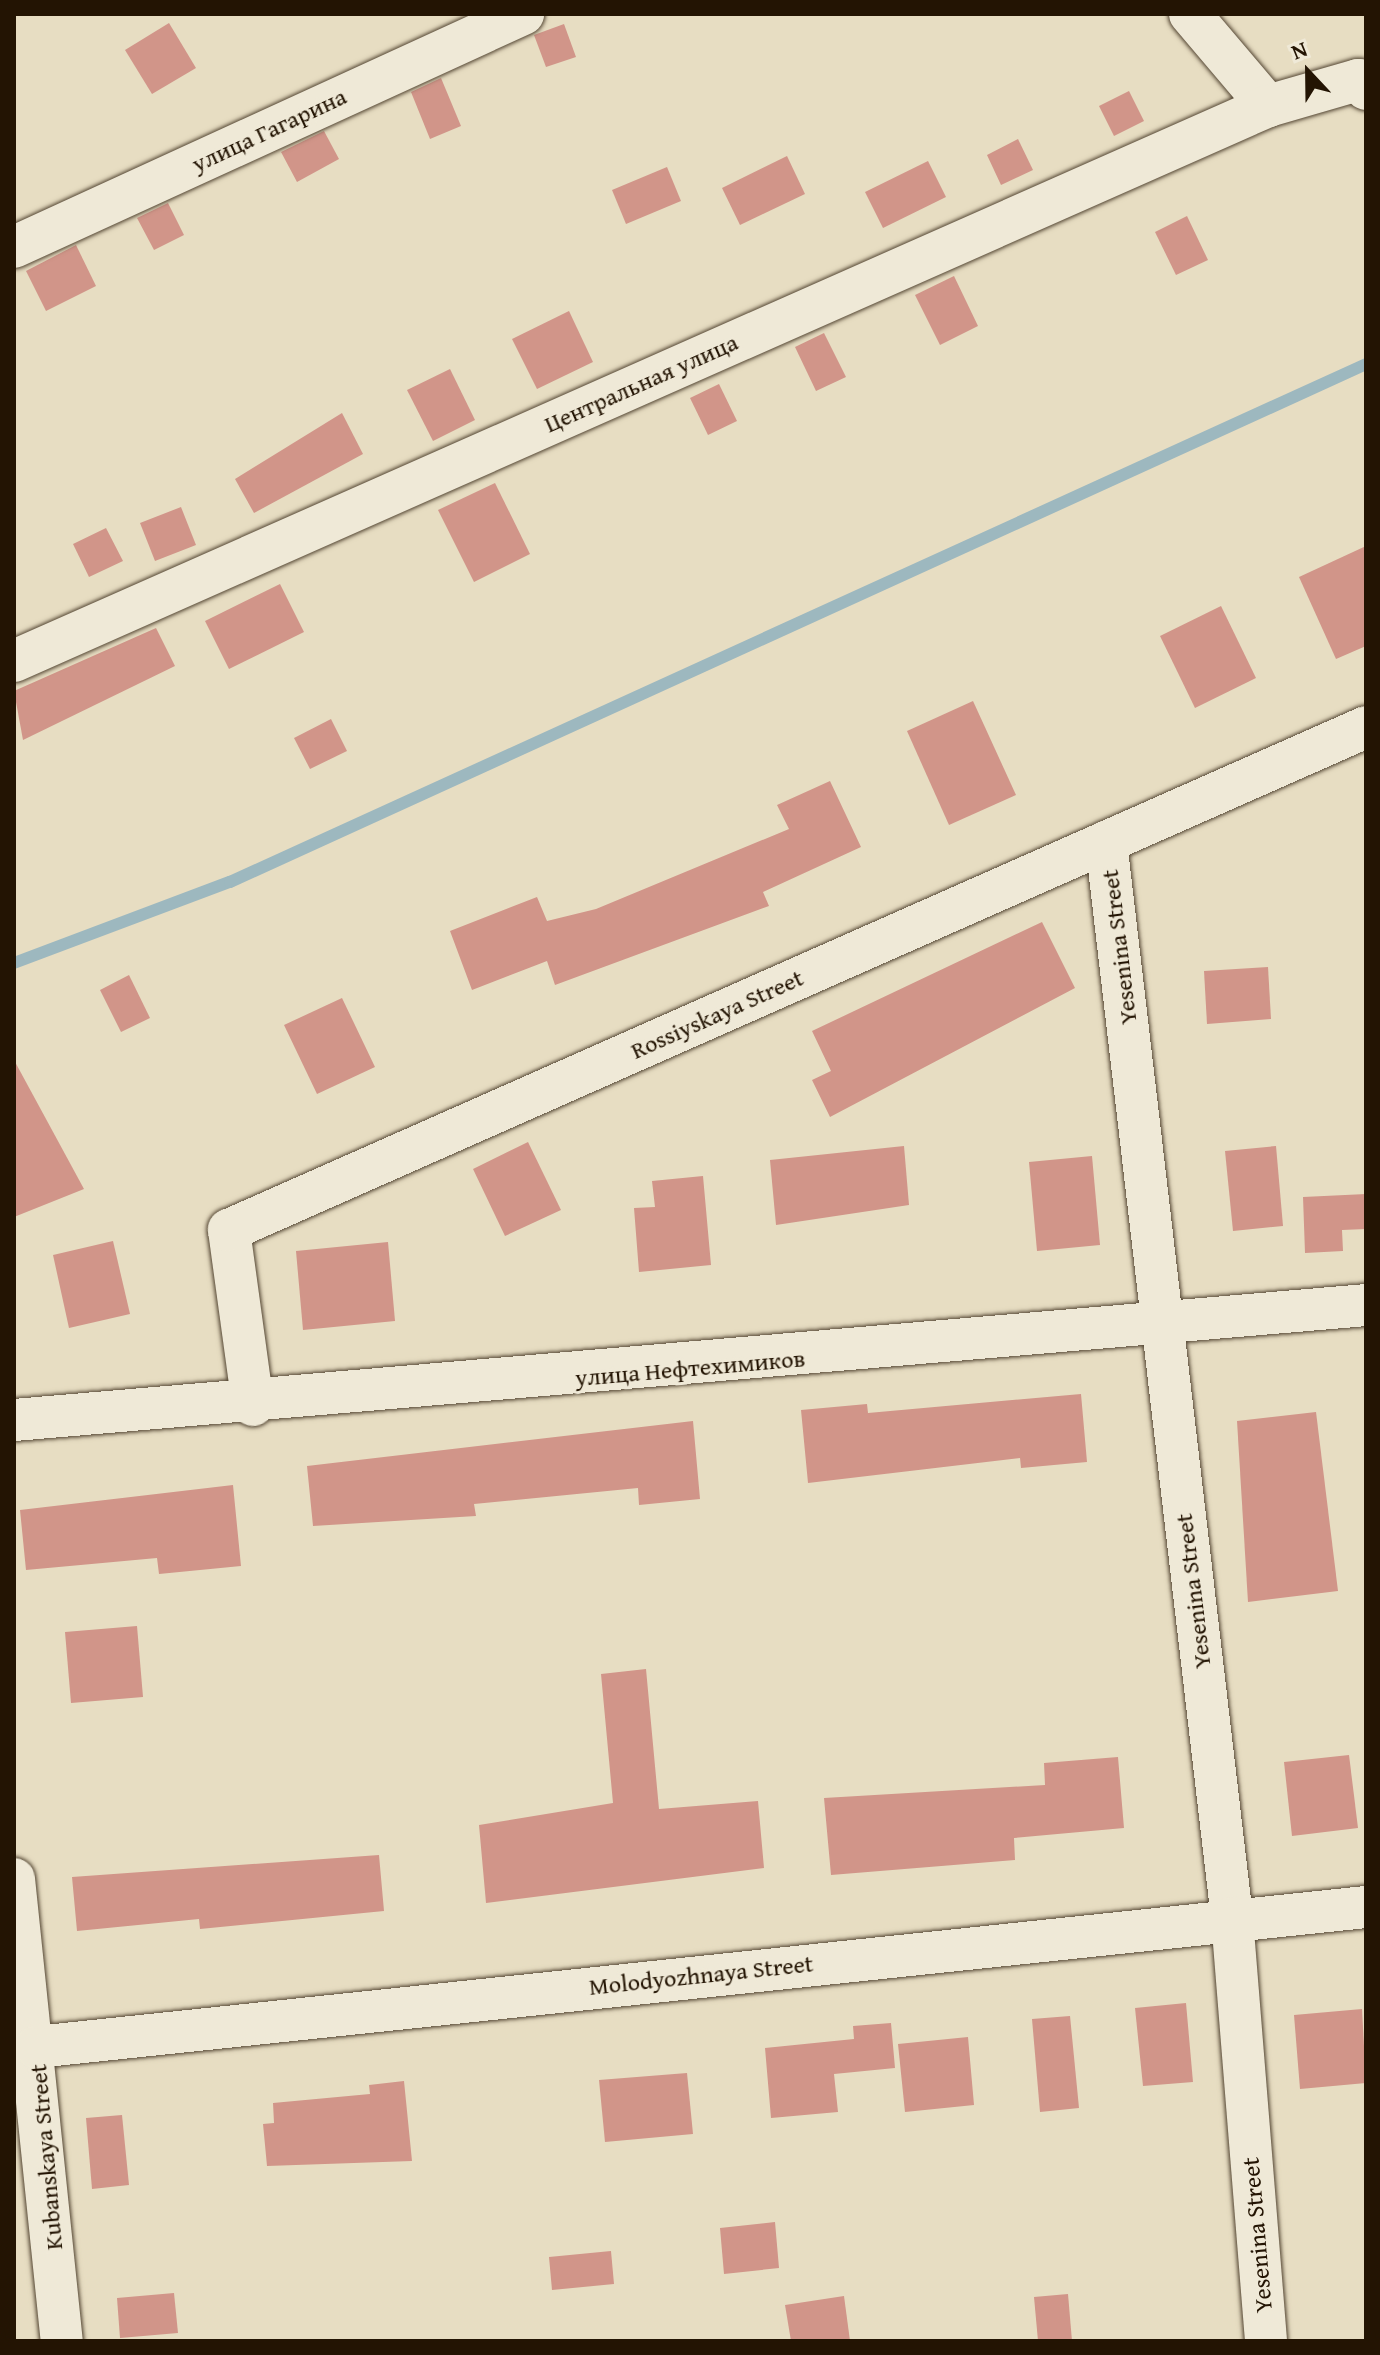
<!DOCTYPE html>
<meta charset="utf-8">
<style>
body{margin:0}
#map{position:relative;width:1380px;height:2355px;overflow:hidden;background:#e7ddc2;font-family:"Gentium Book Plus",serif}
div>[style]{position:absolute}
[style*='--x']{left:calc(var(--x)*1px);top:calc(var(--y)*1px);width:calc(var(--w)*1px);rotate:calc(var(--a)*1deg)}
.stream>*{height:12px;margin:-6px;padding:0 6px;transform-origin:6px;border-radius:6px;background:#9db8bf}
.building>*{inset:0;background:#d19589}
.roads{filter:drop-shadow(0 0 2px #544633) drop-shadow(0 0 2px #544633)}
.minor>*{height:42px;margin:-21px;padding:0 21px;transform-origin:21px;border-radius:21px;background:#efe9d7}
span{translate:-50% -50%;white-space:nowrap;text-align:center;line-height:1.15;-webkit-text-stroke:6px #efe9d7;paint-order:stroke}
.street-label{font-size:24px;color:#231403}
.frame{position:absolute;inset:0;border:16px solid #231403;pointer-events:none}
.north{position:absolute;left:1268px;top:32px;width:80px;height:80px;-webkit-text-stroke:6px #efe9d7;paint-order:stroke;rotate:338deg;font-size:22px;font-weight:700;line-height:32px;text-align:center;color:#231403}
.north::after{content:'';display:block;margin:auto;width:28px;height:36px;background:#231403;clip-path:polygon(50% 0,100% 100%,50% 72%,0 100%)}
</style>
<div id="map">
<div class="stream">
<i style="--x:14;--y:963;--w:231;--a:-20.6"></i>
<i style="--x:230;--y:882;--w:1249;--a:-24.51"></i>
</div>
<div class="building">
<i style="clip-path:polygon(169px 23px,196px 68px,152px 94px,125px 50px)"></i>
<i style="clip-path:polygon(564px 24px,576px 57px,546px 67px,534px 35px)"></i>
<i style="clip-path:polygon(441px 78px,461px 126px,430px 139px,411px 92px)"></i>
<i style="clip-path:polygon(1129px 91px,1144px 121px,1114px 136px,1099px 106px)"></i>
<i style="clip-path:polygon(324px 131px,339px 159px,297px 182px,281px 152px)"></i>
<i style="clip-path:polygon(1018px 139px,1033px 170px,1001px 185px,987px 155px)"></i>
<i style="clip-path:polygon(787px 156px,805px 194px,740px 225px,722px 188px)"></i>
<i style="clip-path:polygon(928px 161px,946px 197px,883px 228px,865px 192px)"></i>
<i style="clip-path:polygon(667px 167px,681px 201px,626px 224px,612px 190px)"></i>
<i style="clip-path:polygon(168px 203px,184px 235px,154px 250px,137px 218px)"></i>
<i style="clip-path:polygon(1187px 216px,1208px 260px,1176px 275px,1155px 232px)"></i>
<i style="clip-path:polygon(76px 245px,96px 286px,46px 311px,26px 271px)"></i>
<i style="clip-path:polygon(954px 276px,978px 326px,940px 345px,915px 295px)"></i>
<i style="clip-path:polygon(569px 311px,593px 362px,537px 389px,512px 339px)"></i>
<i style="clip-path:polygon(824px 333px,846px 377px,816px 391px,795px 347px)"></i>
<i style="clip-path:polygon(450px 369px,475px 420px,433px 441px,407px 390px)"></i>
<i style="clip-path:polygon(719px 384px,737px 421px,708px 435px,690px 398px)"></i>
<i style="clip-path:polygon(342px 413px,363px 454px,254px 513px,235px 479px)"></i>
<i style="clip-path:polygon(495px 483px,530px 554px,474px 582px,438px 510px)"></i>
<i style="clip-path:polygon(181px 507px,196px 545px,155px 561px,140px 523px)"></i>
<i style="clip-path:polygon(106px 528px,123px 561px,89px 577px,73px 544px)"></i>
<i style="clip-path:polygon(1366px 546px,1366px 646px,1336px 659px,1299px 577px)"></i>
<i style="clip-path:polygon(280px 584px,304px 632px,229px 669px,205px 621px)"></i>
<i style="clip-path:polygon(1221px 606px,1256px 678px,1195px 708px,1160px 636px)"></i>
<i style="clip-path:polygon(156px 628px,175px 666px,23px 740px,14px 691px)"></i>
<i style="clip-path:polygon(973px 701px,1016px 795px,949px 825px,907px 731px)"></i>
<i style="clip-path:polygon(331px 719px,347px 751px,310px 769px,294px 738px)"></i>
<i style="clip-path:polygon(830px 781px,861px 847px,763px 892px,769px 906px,555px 985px,547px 961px,472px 990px,450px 931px,537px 897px,547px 921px,596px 909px,789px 829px,777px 805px)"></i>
<i style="clip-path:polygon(1042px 922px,1075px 988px,830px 1117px,812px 1080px,831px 1071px,812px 1031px)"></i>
<i style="clip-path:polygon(1268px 967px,1271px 1019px,1207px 1024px,1204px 971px)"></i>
<i style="clip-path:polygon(129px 975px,150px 1018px,121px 1032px,100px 990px)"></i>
<i style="clip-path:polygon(342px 998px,375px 1067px,317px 1094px,284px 1025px)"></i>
<i style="clip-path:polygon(14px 1060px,84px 1189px,14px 1217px)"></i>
<i style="clip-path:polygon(528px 1142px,561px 1210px,505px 1236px,473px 1169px)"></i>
<i style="clip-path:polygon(904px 1146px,909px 1205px,776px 1225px,770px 1160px)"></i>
<i style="clip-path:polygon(1276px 1146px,1283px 1226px,1233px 1231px,1225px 1151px)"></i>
<i style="clip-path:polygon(1092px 1156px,1100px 1245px,1037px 1251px,1029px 1162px)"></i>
<i style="clip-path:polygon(703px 1176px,711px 1265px,639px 1272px,634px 1208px,655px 1207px,652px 1181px)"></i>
<i style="clip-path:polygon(1366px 1194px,1366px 1229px,1342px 1230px,1343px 1251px,1305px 1253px,1303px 1197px)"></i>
<i style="clip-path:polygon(113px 1241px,130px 1314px,69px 1328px,53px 1255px)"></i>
<i style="clip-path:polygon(388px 1242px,395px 1321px,303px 1330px,296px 1251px)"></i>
<i style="clip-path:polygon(1081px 1394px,1087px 1462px,1021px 1468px,1020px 1458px,808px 1483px,801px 1410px,867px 1404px,868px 1413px)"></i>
<i style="clip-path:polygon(1316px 1412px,1338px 1591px,1248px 1602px,1237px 1421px)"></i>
<i style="clip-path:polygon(693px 1421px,700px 1499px,639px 1505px,638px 1488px,474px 1504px,476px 1516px,313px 1526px,307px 1466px)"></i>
<i style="clip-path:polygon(233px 1485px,241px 1566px,159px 1574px,157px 1558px,26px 1570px,20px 1510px)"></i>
<i style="clip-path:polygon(137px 1626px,143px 1697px,71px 1703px,65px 1632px)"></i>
<i style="clip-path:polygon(646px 1669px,659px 1809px,758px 1801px,764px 1868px,486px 1903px,479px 1825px,613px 1803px,601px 1674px)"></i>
<i style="clip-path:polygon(1349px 1755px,1358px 1828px,1292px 1836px,1284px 1762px)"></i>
<i style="clip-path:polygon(1118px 1757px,1124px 1828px,1014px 1838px,1015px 1860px,831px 1875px,824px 1798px,1045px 1785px,1044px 1763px)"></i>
<i style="clip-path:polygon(379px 1855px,384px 1911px,200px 1929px,199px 1919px,77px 1931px,72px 1877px)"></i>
<i style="clip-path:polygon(1186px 2003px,1193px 2082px,1143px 2086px,1135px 2008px)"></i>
<i style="clip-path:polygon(1362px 2009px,1366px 2083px,1300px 2089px,1294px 2015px)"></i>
<i style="clip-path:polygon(1070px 2016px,1079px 2108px,1040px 2112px,1032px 2019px)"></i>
<i style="clip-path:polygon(891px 2023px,895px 2068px,834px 2074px,838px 2112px,771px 2118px,765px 2048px,854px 2039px,853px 2026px)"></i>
<i style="clip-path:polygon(968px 2037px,974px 2105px,905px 2112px,898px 2044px)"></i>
<i style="clip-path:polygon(687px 2073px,693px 2134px,605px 2142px,599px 2080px)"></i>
<i style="clip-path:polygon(404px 2081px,412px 2161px,267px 2166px,263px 2124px,274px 2123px,273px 2103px,370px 2094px,369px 2085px)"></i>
<i style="clip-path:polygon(122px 2115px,129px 2185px,92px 2189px,86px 2118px)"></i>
<i style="clip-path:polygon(775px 2222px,779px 2268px,724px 2274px,720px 2228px)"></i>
<i style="clip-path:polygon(611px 2251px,614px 2284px,552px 2290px,549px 2257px)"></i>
<i style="clip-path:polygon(174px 2293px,178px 2333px,120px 2338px,117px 2298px)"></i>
<i style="clip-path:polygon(1068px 2294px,1072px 2341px,1038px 2341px,1034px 2297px)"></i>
<i style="clip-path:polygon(844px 2296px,850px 2341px,791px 2341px,785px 2305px)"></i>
</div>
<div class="roads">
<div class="minor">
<i style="--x:1190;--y:14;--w:121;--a:49.7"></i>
<i style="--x:1268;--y:106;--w:94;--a:-16.1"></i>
<i style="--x:1358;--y:80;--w:12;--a:48"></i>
<i style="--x:14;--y:247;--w:560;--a:-24.6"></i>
<i style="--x:14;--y:661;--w:1371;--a:-23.87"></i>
<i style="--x:1106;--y:842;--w:1083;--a:83.32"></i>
<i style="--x:1232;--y:1918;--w:424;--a:85.4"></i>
<i style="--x:253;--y:1405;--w:177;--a:-97.8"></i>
<i style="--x:229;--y:1230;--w:1243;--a:-23.86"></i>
<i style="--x:14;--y:1420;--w:1357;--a:-4.86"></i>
<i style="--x:14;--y:1879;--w:464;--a:84.1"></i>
<i style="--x:36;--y:2047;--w:1337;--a:-6.01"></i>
</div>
</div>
<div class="street-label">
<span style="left:269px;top:130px;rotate:-25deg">улица Гагарина</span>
<span style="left:641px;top:383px;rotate:-24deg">Центральная улица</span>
<span style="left:1119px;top:947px;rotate:-97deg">Yesenina Street</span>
<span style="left:717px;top:1014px;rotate:-24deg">Rossiyskaya Street</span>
<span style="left:690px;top:1368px;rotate:-5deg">улица Нефтехимиков</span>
<span style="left:1193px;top:1591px;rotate:-97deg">Yesenina Street</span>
<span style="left:701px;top:1975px;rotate:-6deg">Molodyozhnaya Street</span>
<span style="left:46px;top:2157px;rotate:-95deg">Kubanskaya Street</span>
<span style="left:1257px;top:2235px;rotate:-95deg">Yesenina Street</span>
</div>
<div class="frame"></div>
<div class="north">N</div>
</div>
